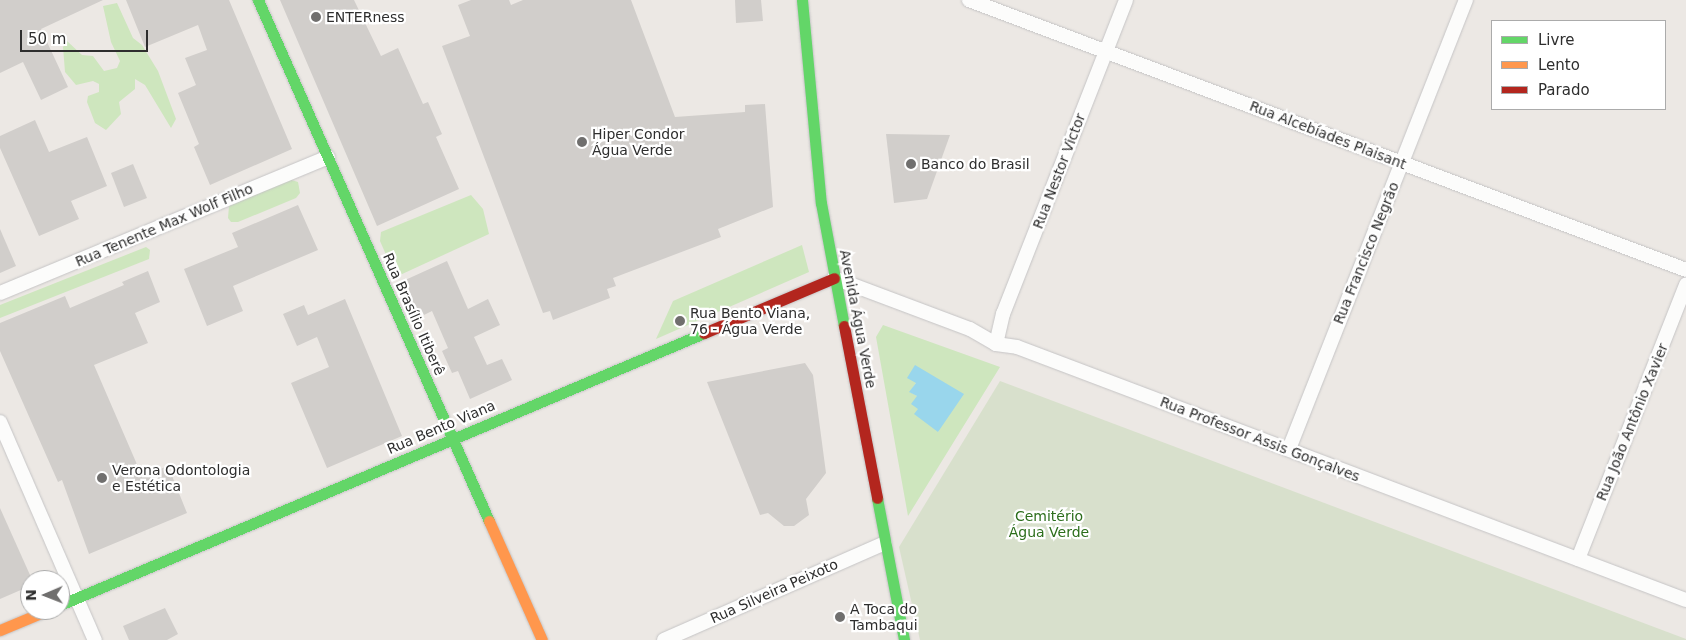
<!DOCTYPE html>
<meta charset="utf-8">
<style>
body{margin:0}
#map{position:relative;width:1686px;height:640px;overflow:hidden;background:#ece8e4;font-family:"DejaVu Sans",sans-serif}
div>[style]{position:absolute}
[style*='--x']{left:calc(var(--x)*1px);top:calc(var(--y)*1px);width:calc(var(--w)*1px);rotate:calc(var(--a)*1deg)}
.green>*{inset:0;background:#cee6be}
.cemetery>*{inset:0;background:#d8e0cc}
.water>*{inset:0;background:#99d6ec}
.building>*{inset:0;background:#d1cecb}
.roads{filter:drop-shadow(0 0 1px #c5c4c5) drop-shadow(0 0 1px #c5c4c5)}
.street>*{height:14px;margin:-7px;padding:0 7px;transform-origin:7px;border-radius:7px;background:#fcfcfb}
.fast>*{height:11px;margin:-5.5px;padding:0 5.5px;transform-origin:5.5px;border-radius:5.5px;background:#63d668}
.slow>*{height:11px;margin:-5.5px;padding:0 5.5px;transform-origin:5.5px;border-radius:5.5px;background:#ff974d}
.jam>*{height:11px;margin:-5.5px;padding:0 5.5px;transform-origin:5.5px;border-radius:5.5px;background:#b3261e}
.dots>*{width:14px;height:14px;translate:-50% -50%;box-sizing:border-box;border:2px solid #fff;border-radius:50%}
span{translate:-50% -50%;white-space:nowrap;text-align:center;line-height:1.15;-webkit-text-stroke:4.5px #fff;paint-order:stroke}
.poi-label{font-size:14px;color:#2e2e2e}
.left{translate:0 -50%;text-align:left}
.street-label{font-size:14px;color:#2e2e2e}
.park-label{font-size:14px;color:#2c6e1b}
.legend{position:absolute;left:1491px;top:20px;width:175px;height:90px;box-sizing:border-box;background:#fff;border:1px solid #ababab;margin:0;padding:6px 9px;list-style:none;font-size:15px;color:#2e2e2e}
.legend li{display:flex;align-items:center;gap:10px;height:25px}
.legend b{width:25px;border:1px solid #ababab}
.north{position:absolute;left:20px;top:570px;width:50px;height:50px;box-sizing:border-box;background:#fff;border:1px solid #ababab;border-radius:50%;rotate:269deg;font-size:14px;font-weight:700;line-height:20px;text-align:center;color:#2e2e2e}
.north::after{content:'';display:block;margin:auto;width:18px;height:22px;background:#706f6e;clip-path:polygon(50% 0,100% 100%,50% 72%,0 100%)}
.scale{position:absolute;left:20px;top:30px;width:128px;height:22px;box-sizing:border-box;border:2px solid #2e2e2e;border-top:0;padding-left:6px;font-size:15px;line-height:18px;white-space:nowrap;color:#2e2e2e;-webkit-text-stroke:4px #fff;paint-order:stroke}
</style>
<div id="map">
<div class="green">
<i style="clip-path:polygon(117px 3px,133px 38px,142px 45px,158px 71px,176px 119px,171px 128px,145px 85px,135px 79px,135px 89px,119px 102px,121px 114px,106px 130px,95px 123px,87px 102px,88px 96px,99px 92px,99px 84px,93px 81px,76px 85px,65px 72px,63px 47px,67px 41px,82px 55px,93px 56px,104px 71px,117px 68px,120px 61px,111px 42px,103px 6px)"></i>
<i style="clip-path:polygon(288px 179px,298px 182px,300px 193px,296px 198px,238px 222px,231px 222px,228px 218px,229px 206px)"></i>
<i style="clip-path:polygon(471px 195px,483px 209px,489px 234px,400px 275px,394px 273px,380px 241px,381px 232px)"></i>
<i style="clip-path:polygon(802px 245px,809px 272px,656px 339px,673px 301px)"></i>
<i style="clip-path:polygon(146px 247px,150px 250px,149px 259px,0 318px,0 305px)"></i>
<i style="clip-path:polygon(evenodd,883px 325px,1000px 367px,908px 516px,876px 337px,883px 325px,916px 383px,939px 432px,918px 409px,917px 396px,910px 392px,916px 383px)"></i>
</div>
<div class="cemetery">
<i style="clip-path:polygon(1000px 381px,1686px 639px,1686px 640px,920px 640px,899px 547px)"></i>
</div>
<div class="water">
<i style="clip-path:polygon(915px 365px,964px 394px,938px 432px,914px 414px,918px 409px,911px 404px,917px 396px,909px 392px,916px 383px,907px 378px)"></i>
</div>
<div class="building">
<i style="clip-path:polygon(0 0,103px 0,41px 29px,68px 87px,41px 100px,23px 62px,0 73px)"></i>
<i style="clip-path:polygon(126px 0,229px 0,292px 149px,210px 185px,194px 147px,199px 144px,178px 93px,196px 85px,185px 58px,207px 50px,198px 25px,145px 47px)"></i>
<i style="clip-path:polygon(280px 0,354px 0,381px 56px,398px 48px,423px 104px,428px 102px,442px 134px,436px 137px,459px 189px,377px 226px)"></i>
<i style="clip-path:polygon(471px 0,509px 0,511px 5px,523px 0,631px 0,675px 117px,745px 112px,745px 105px,765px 104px,773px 207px,718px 229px,721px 237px,613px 278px,616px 286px,607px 289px,610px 298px,553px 320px,550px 311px,543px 313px,442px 46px,470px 36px,458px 5px)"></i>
<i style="clip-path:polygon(735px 0,761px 0,763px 21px,736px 23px)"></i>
<i style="clip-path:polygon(35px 120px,49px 152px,87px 137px,107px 186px,71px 201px,79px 219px,39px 236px,0 148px,0 136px)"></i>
<i style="clip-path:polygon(886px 134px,950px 135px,927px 199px,894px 203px)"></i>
<i style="clip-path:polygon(133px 164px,147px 198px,124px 207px,111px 173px)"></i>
<i style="clip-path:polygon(298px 205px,318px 250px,233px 286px,243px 311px,207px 326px,184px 269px,238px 247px,232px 233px)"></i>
<i style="clip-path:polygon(0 229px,16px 266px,0 273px)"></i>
<i style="clip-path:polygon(447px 261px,468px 309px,488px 299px,500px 325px,474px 337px,487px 365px,502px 359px,512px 380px,470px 399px,458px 371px,452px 373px,442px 351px,448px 348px,432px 311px,420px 317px,403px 281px)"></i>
<i style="clip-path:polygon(148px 271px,160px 302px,135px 313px,148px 343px,94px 365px,142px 476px,168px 466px,187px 513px,89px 554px,62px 480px,58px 482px,0 351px,0 323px,65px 296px,70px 308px,124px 285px,122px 282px)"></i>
<i style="clip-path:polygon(345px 299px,402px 436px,327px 468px,291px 383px,329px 367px,317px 337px,297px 346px,283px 314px,304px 305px,308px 315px)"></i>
<i style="clip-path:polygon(805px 363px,813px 375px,826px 473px,806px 499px,809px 515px,794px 526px,784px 526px,768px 513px,760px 515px,707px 382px)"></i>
<i style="clip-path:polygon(0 508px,30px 575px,30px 586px,0 599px)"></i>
<i style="clip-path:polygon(165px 608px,178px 634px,167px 640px,129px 640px,123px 626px)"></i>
</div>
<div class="roads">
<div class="street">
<i style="--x:969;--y:0;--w:766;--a:20.63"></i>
<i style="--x:834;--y:278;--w:145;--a:20.6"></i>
<i style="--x:970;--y:329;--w:30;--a:30"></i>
<i style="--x:996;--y:344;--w:21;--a:8"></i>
<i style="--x:1017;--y:347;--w:715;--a:20.72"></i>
<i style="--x:0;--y:293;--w:355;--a:-22.5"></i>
<i style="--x:996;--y:344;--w:31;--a:-77"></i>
<i style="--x:1003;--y:314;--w:337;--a:-68.6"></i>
<i style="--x:0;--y:422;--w:238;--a:66.5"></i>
<i style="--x:1289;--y:449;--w:483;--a:-68.5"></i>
<i style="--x:1578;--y:559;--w:295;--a:-68.5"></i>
<i style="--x:664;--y:640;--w:241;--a:-23.7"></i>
</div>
<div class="fast">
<i style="--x:258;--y:0;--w:570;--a:66.09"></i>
<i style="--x:802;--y:0;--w:204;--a:84.7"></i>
<i style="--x:821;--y:203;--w:125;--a:79.4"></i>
<i style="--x:877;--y:498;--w:145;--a:79.2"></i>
<i style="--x:60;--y:605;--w:699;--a:-22.9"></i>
</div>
<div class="slow">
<i style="--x:489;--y:521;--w:130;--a:66"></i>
<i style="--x:0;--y:630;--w:52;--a:-22.6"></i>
</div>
<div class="jam">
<i style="--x:844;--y:326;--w:175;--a:79.1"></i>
<i style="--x:704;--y:333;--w:141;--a:-22.9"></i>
</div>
</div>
<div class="dots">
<i style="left:316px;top:17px;background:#706f6e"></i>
<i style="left:582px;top:142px;background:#706f6e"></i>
<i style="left:911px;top:164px;background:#706f6e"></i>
<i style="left:680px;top:321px;background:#706f6e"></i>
<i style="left:102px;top:478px;background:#706f6e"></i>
<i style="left:840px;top:617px;background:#706f6e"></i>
</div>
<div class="poi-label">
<span class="left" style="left:326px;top:17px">ENTERness</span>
<span class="left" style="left:592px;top:142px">Hiper Condor<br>Água Verde</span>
<span class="left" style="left:921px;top:164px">Banco do Brasil</span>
<span class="left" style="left:690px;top:321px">Rua Bento Viana,<br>76 - Água Verde</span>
<span class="left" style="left:112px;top:478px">Verona Odontologia<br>e Estética</span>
<span class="left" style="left:850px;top:617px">A Toca do<br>Tambaqui</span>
</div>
<div class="street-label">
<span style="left:1328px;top:135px;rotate:21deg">Rua Alcebíades Plaisant</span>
<span style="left:1059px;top:171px;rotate:-69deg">Rua Nestor Victor</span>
<span style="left:164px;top:225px;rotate:-23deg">Rua Tenente Max Wolf Filho</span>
<span style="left:1366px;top:253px;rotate:-68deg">Rua Francisco Negrão</span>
<span style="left:414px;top:314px;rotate:66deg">Rua Brasílio Itiberê</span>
<span style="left:858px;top:319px;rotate:79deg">Avenida Água Verde</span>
<span style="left:1632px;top:422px;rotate:-68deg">Rua João Antônio Xavier</span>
<span style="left:441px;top:427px;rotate:-23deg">Rua Bento Viana</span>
<span style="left:1260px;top:439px;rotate:21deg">Rua Professor Assis Gonçalves</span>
<span style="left:774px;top:591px;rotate:-24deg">Rua Silveira Peixoto</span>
</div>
<div class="park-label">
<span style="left:1049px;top:524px">Cemitério<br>Água Verde</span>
</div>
<ul class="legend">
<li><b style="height:6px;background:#63d668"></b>Livre</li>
<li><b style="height:6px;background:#ff974d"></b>Lento</li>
<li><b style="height:6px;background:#b3261e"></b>Parado</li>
</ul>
<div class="north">N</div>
<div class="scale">50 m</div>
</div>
